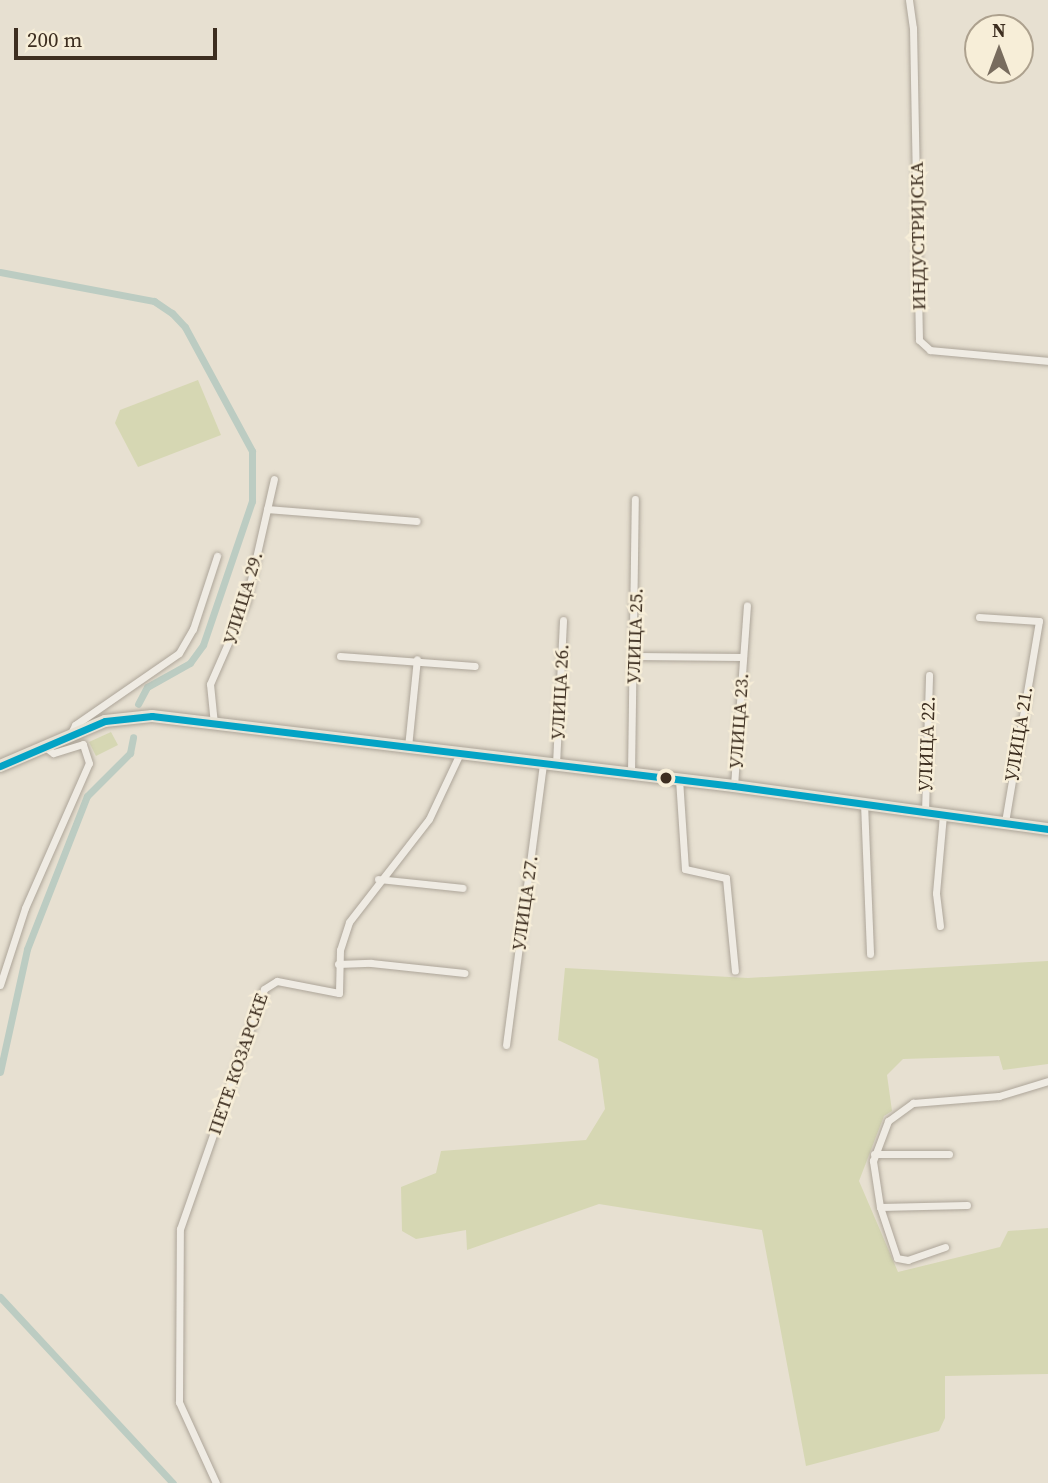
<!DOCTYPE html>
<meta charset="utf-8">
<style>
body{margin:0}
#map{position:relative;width:1048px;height:1483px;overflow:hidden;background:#e7e0d1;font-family:"Source Serif 4",serif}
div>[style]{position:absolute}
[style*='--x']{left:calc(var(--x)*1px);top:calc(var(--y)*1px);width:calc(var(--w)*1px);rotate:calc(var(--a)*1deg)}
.green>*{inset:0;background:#d6d7b3}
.canal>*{height:7px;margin:-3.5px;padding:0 3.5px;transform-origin:3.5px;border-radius:3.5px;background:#bcccc2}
.roads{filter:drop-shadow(0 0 2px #ada599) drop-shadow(0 0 2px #ada599)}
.minor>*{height:7px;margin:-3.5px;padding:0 3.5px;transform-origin:3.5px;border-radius:3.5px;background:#efebe3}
.primary>*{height:12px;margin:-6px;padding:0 6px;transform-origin:6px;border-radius:6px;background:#e6e1d4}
.bus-1>*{height:7px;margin:-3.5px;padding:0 3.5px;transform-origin:3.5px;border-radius:3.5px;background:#03a3c5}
.dots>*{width:19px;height:19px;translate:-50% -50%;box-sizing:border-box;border:4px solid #f7eed8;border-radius:50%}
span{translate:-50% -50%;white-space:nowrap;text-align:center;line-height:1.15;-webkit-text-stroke:5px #f7eed8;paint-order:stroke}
.street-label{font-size:19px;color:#3d2e20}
.north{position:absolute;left:964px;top:14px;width:70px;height:70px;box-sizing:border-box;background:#f7eed8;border:2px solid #ada18e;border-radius:50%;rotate:0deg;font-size:19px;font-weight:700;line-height:28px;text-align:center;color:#3d2e20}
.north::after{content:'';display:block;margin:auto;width:24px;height:32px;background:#786c5e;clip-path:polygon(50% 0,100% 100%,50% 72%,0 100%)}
.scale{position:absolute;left:14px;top:28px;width:203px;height:32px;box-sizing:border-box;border:4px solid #3d2e20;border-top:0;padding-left:9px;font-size:21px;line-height:24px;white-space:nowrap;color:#3d2e20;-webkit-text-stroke:5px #f7eed8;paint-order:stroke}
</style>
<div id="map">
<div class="green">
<i style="clip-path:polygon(198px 380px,221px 435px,138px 467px,115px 423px,120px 410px)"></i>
<i style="clip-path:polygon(111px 732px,118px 745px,96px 756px,89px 742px)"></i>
<i style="clip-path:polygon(1048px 961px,1048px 1064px,1003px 1070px,999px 1056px,903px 1059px,887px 1075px,892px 1111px,884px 1116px,859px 1181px,898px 1272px,1000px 1247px,1008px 1231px,1048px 1228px,1048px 1374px,945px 1376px,945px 1418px,939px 1431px,806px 1466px,762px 1230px,599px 1204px,467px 1250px,466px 1230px,416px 1239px,402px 1231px,401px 1187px,436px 1173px,441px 1151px,586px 1140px,605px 1109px,598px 1059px,558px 1040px,565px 968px,748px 978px)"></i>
</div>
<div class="canal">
<i style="--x:0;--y:272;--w:157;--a:10.7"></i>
<i style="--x:154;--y:301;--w:22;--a:34"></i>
<i style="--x:172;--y:313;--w:19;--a:47"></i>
<i style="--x:185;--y:327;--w:141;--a:61.6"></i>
<i style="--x:252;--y:451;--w:50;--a:90"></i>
<i style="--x:252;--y:501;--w:152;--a:108.8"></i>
<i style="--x:203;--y:645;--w:22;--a:126"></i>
<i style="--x:190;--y:663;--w:49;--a:150.8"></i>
<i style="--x:147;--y:687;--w:19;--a:118"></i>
<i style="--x:0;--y:1072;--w:126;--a:-77.6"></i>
<i style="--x:27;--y:949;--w:164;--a:-68.6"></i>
<i style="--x:87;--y:796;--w:61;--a:-45"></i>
<i style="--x:130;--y:753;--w:16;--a:-79"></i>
<i style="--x:0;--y:1297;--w:254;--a:47.1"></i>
</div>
<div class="roads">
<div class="minor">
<i style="--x:909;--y:0;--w:28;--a:82"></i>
<i style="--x:913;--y:28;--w:312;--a:88.9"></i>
<i style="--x:919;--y:340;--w:15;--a:42"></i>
<i style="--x:930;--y:350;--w:119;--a:5.3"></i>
<i style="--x:267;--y:509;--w:150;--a:4.6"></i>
<i style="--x:979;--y:617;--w:60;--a:3.8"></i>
<i style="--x:1039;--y:621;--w:205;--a:99.6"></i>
<i style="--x:340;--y:656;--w:135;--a:4.2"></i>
<i style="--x:634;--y:656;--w:109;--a:0.5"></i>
<i style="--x:214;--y:724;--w:40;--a:-95.7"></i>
<i style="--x:210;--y:684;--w:90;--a:-66.3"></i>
<i style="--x:246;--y:602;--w:126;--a:-77.2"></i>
<i style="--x:70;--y:735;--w:11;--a:-63"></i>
<i style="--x:75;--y:725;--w:126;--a:-34.7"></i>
<i style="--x:179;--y:653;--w:28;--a:-60"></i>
<i style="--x:193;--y:629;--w:77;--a:-71.8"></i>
<i style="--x:408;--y:747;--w:88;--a:-84.2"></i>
<i style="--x:556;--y:764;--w:144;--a:-87.2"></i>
<i style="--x:631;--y:773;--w:274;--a:-89.2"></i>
<i style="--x:679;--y:779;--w:90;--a:86.2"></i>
<i style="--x:685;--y:869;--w:42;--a:12.4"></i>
<i style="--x:726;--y:878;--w:93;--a:84.5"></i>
<i style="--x:734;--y:786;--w:181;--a:-85.9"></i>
<i style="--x:864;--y:803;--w:151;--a:87.7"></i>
<i style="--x:925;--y:812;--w:137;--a:-88.3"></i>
<i style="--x:378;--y:879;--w:85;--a:6"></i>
<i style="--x:940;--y:926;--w:33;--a:-97"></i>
<i style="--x:936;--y:893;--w:78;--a:-84.9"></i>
<i style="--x:338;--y:964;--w:33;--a:-2"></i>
<i style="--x:371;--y:963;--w:94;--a:6.1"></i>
<i style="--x:0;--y:985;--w:81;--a:-72"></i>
<i style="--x:25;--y:908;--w:158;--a:-66.2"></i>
<i style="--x:89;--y:763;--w:20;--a:-108"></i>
<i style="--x:83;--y:744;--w:31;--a:163"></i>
<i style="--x:53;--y:753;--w:10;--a:-143"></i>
<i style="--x:506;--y:1045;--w:284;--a:-82.5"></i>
<i style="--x:874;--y:1154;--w:75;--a:0"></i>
<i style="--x:880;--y:1207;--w:87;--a:-1.3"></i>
<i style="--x:945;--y:1247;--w:39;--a:161"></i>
<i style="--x:908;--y:1260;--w:11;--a:-170"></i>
<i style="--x:897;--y:1258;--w:54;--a:-108.4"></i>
<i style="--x:880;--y:1207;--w:47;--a:-98.7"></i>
<i style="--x:873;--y:1161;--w:43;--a:-69.4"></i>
<i style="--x:888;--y:1121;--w:31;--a:-36"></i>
<i style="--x:913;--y:1103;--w:86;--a:-4.7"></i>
<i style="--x:999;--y:1096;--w:51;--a:-17"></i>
<i style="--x:216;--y:1483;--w:89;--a:-114.6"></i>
<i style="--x:179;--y:1402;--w:173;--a:-89.7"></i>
<i style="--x:180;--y:1229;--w:254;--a:-70.7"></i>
<i style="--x:264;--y:989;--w:15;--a:-32"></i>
<i style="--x:277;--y:981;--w:63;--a:11"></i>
<i style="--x:339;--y:993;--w:43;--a:-88.7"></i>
<i style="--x:340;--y:950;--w:29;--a:-72"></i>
<i style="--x:349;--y:922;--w:130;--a:-52.2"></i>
<i style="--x:429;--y:819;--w:73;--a:-64.8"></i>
</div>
<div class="primary">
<i style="--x:0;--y:766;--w:114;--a:-23.2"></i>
<i style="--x:105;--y:721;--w:47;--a:-6.1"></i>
<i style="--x:152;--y:716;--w:586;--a:6.86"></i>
<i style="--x:734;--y:786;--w:317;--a:7.8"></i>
</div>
</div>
<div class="bus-1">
<i style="--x:0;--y:766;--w:114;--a:-23.2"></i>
<i style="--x:105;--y:721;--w:47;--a:-6.1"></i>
<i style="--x:152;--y:716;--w:586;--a:6.86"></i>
<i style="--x:734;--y:786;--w:317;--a:7.8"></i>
</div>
<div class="dots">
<i style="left:666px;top:778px;background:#3d2e20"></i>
</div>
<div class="street-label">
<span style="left:918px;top:236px;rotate:-91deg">ИНДУСТРИЈСКА</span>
<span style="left:243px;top:598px;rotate:-73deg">УЛИЦА 29.</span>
<span style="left:635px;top:636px;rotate:-88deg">УЛИЦА 25.</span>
<span style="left:560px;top:692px;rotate:-87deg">УЛИЦА 26.</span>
<span style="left:739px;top:721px;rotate:-86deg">УЛИЦА 23.</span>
<span style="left:1019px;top:734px;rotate:-81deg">УЛИЦА 21.</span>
<span style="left:927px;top:744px;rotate:-88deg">УЛИЦА 22.</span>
<span style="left:525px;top:903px;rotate:-82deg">УЛИЦА 27.</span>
<span style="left:238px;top:1064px;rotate:-71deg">ПЕТЕ КОЗАРСКЕ</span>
</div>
<div class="north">N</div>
<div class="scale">200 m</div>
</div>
